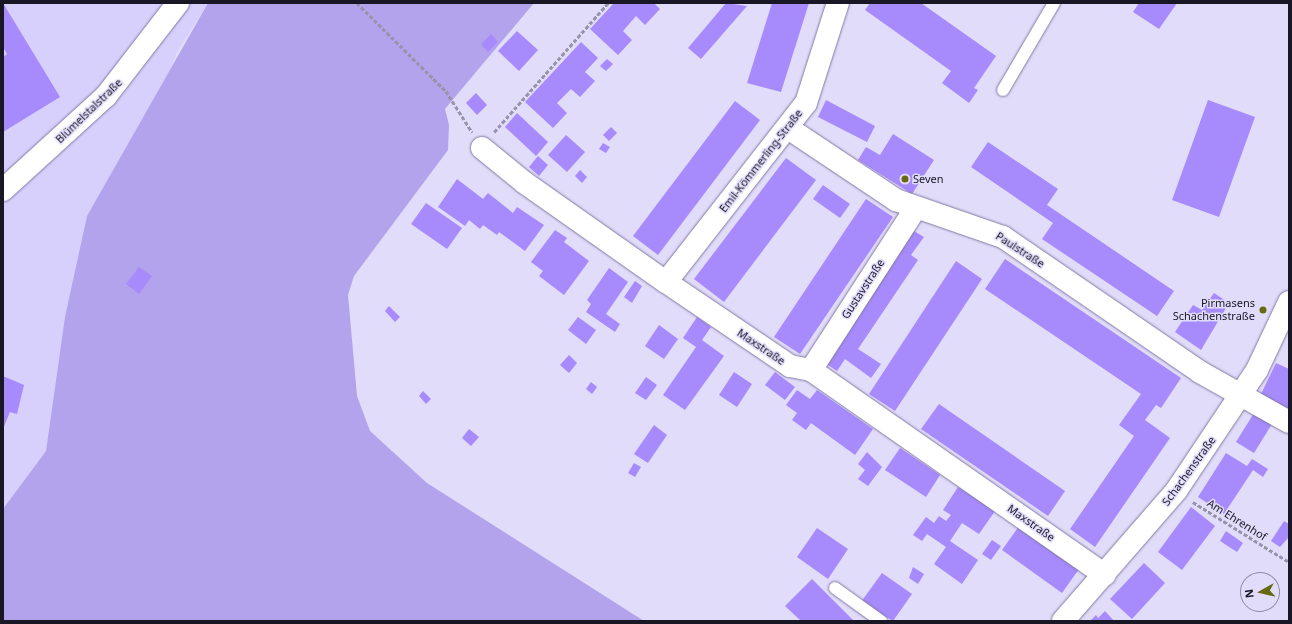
<!DOCTYPE html>
<meta charset="utf-8">
<style>
body{margin:0}
#map{position:relative;width:1292px;height:624px;overflow:hidden;background:#e1dcf9;font-family:"Noto Sans",sans-serif}
div>[style]{position:absolute}
[style*='--x']{left:calc(var(--x)*1px);top:calc(var(--y)*1px);width:calc(var(--w)*1px);rotate:calc(var(--a)*1deg)}
.built>*{inset:0;background:#d8d0fc}
.green>*{inset:0;background:#b3a3ec}
.building>*{inset:0;background:#a78afc}
.path>*{height:2.5px;margin-top:-1.25px;transform-origin:0;background:repeating-linear-gradient(90deg,#9793ab 0 4px,transparent 0 6px)}
.roads{filter:drop-shadow(0 0 1px #8279a4) drop-shadow(0 0 1px #8279a4)}
.lane>*{height:12px;margin:-6px;padding:0 6px;transform-origin:6px;border-radius:6px;background:#fff}
.street>*{height:22px;margin:-11px;padding:0 11px;transform-origin:11px;border-radius:11px;background:#fff}
.dots>*{width:11px;height:11px;translate:-50% -50%;box-sizing:border-box;border:2px solid #e1dcf9;border-radius:50%}
span{translate:-50% -50%;white-space:nowrap;text-align:center;line-height:1.15;-webkit-text-stroke:3px #e1dcf9;paint-order:stroke}
.street-label{font-size:11px;color:#191626}
.poi-label{font-size:11px;color:#191626}
.left{translate:0 -50%;text-align:left}
.right{translate:-100% -50%;text-align:right}
.frame{position:absolute;inset:0;border:4px solid #191626;pointer-events:none}
.north{position:absolute;left:1240px;top:572px;width:40px;height:40px;box-sizing:border-box;background:#e1dcf9;border:1px solid #918da5;border-radius:50%;rotate:262deg;font-size:11px;font-weight:700;line-height:16px;text-align:center;color:#191626}
.north::after{content:'';display:block;margin:auto;width:14px;height:18px;background:#646a0d;clip-path:polygon(50% 0,100% 100%,50% 72%,0 100%)}
</style>
<div id="map">
<div class="built">
<i style="clip-path:polygon(3px 3px,208px 3px,178px 50px,59px 358px,46px 451px,3px 509px)"></i>
</div>
<div class="green">
<i style="clip-path:polygon(208px 3px,534px 3px,445px 109px,449px 125px,448px 150px,354px 276px,348px 295px,357px 396px,370px 431px,427px 483px,644px 621px,3px 621px,3px 509px,46px 451px,65px 317px,87px 216px)"></i>
</div>
<div class="building">
<i style="clip-path:polygon(3px 3px,60px 97px,3px 132px,3px 57px,7px 54px,3px 47px)"></i>
<i style="clip-path:polygon(614px 3px,654px 3px,660px 9px,645px 25px,636px 16px,623px 31px,632px 40px,618px 55px,590px 29px)"></i>
<i style="clip-path:polygon(726px 3px,747px 6px,701px 59px,688px 48px)"></i>
<i style="clip-path:polygon(772px 3px,809px 3px,781px 92px,747px 83px)"></i>
<i style="clip-path:polygon(870px 3px,921px 3px,996px 56px,974px 88px,978px 90px,969px 103px,942px 83px,951px 71px,865px 10px)"></i>
<i style="clip-path:polygon(1139px 3px,1177px 3px,1159px 29px,1133px 12px)"></i>
<i style="clip-path:polygon(517px 31px,538px 50px,519px 71px,498px 51px)"></i>
<i style="clip-path:polygon(491px 34px,498px 42px,488px 52px,481px 44px)"></i>
<i style="clip-path:polygon(581px 42px,598px 58px,585px 72px,595px 81px,580px 97px,571px 89px,557px 103px,567px 113px,553px 128px,525px 102px)"></i>
<i style="clip-path:polygon(607px 59px,613px 64px,606px 71px,600px 66px)"></i>
<i style="clip-path:polygon(476px 93px,487px 105px,477px 115px,466px 103px)"></i>
<i style="clip-path:polygon(826px 100px,875px 126px,867px 142px,818px 117px)"></i>
<i style="clip-path:polygon(1208px 100px,1255px 117px,1219px 217px,1172px 200px)"></i>
<i style="clip-path:polygon(735px 101px,760px 120px,658px 255px,633px 236px)"></i>
<i style="clip-path:polygon(517px 113px,548px 142px,536px 156px,505px 127px)"></i>
<i style="clip-path:polygon(611px 127px,617px 133px,609px 141px,603px 135px)"></i>
<i style="clip-path:polygon(893px 134px,934px 160px,912px 194px,858px 160px,866px 147px,880px 155px)"></i>
<i style="clip-path:polygon(566px 135px,585px 152px,567px 172px,548px 155px)"></i>
<i style="clip-path:polygon(988px 142px,1058px 189px,1047px 205px,1174px 291px,1157px 316px,1042px 239px,1053px 223px,971px 167px)"></i>
<i style="clip-path:polygon(603px 143px,610px 147px,606px 153px,599px 149px)"></i>
<i style="clip-path:polygon(538px 156px,548px 165px,539px 176px,529px 167px)"></i>
<i style="clip-path:polygon(786px 158px,816px 180px,724px 302px,694px 279px)"></i>
<i style="clip-path:polygon(580px 170px,587px 177px,582px 183px,575px 176px)"></i>
<i style="clip-path:polygon(457px 179px,483px 199px,488px 193px,513px 213px,517px 207px,544px 225px,525px 251px,499px 232px,497px 235px,483px 225px,480px 229px,469px 220px,465px 226px,438px 207px)"></i>
<i style="clip-path:polygon(823px 185px,850px 204px,840px 218px,813px 199px)"></i>
<i style="clip-path:polygon(866px 199px,893px 217px,800px 354px,774px 337px)"></i>
<i style="clip-path:polygon(426px 203px,462px 228px,447px 249px,411px 224px)"></i>
<i style="clip-path:polygon(555px 230px,567px 238px,564px 242px,589px 261px,564px 295px,539px 276px,543px 271px,531px 262px)"></i>
<i style="clip-path:polygon(914px 231px,924px 237px,911px 255px,918px 260px,858px 349px,881px 364px,871px 378px,845px 359px,837px 371px,825px 363px)"></i>
<i style="clip-path:polygon(1005px 259px,1181px 378px,1161px 408px,1156px 405px,1145px 420px,1170px 438px,1095px 547px,1070px 529px,1134px 436px,1119px 425px,1141px 394px,985px 289px)"></i>
<i style="clip-path:polygon(956px 261px,982px 279px,895px 411px,869px 394px)"></i>
<i style="clip-path:polygon(139px 267px,152px 276px,139px 294px,126px 284px)"></i>
<i style="clip-path:polygon(609px 268px,628px 282px,606px 314px,620px 324px,615px 332px,586px 312px,591px 304px,587px 300px)"></i>
<i style="clip-path:polygon(635px 281px,642px 286px,632px 303px,624px 297px)"></i>
<i style="clip-path:polygon(1214px 293px,1229px 303px,1201px 350px,1175px 332px,1193px 305px,1202px 310px)"></i>
<i style="clip-path:polygon(389px 306px,400px 317px,395px 322px,385px 311px)"></i>
<i style="clip-path:polygon(578px 317px,596px 330px,586px 344px,568px 330px)"></i>
<i style="clip-path:polygon(697px 317px,711px 327px,702px 340px,724px 356px,685px 410px,663px 395px,696px 347px,683px 338px)"></i>
<i style="clip-path:polygon(659px 325px,678px 339px,664px 359px,645px 346px)"></i>
<i style="clip-path:polygon(569px 355px,577px 363px,569px 373px,560px 365px)"></i>
<i style="clip-path:polygon(1276px 363px,1289px 369px,1289px 411px,1260px 396px)"></i>
<i style="clip-path:polygon(734px 372px,752px 384px,737px 407px,719px 395px)"></i>
<i style="clip-path:polygon(775px 372px,795px 387px,785px 400px,765px 385px)"></i>
<i style="clip-path:polygon(3px 376px,24px 385px,17px 414px,10px 412px,3px 429px)"></i>
<i style="clip-path:polygon(646px 377px,657px 385px,646px 400px,635px 393px)"></i>
<i style="clip-path:polygon(591px 382px,597px 387px,592px 394px,586px 389px)"></i>
<i style="clip-path:polygon(797px 390px,810px 399px,817px 390px,873px 429px,855px 455px,811px 423px,806px 430px,792px 420px,797px 413px,786px 405px)"></i>
<i style="clip-path:polygon(423px 391px,431px 399px,426px 404px,419px 396px)"></i>
<i style="clip-path:polygon(939px 404px,1065px 491px,1048px 516px,921px 429px)"></i>
<i style="clip-path:polygon(1254px 413px,1272px 424px,1254px 453px,1236px 442px)"></i>
<i style="clip-path:polygon(654px 425px,667px 435px,648px 463px,634px 454px)"></i>
<i style="clip-path:polygon(469px 429px,479px 437px,471px 446px,462px 438px)"></i>
<i style="clip-path:polygon(900px 448px,940px 475px,926px 497px,885px 470px)"></i>
<i style="clip-path:polygon(867px 452px,882px 467px,868px 486px,858px 479px,865px 470px,858px 464px)"></i>
<i style="clip-path:polygon(1226px 453px,1247px 466px,1252px 459px,1268px 469px,1263px 477px,1253px 470px,1224px 514px,1198px 497px)"></i>
<i style="clip-path:polygon(634px 463px,641px 467px,635px 477px,628px 473px)"></i>
<i style="clip-path:polygon(958px 487px,995px 511px,979px 534px,962px 523px,950px 541px,978px 560px,962px 584px,934px 564px,946px 547px,927px 534px,922px 541px,913px 535px,926px 517px,934px 523px,939px 516px,946px 521px,951px 515px,943px 510px)"></i>
<i style="clip-path:polygon(1191px 507px,1215px 526px,1182px 570px,1158px 552px)"></i>
<i style="clip-path:polygon(1284px 521px,1289px 524px,1289px 537px,1280px 547px,1271px 541px)"></i>
<i style="clip-path:polygon(1019px 526px,1079px 569px,1062px 593px,1002px 550px)"></i>
<i style="clip-path:polygon(817px 528px,848px 549px,828px 579px,797px 557px)"></i>
<i style="clip-path:polygon(1226px 531px,1243px 543px,1237px 552px,1220px 541px)"></i>
<i style="clip-path:polygon(992px 540px,1001px 546px,991px 560px,982px 554px)"></i>
<i style="clip-path:polygon(1144px 563px,1165px 583px,1132px 619px,1110px 599px)"></i>
<i style="clip-path:polygon(913px 567px,924px 574px,918px 584px,909px 578px)"></i>
<i style="clip-path:polygon(882px 573px,912px 594px,893px 621px,861px 602px)"></i>
<i style="clip-path:polygon(812px 579px,854px 621px,801px 621px,785px 606px)"></i>
<i style="clip-path:polygon(1105px 611px,1114px 621px,1090px 621px,1096px 615px,1098px 618px)"></i>
</div>
<div class="path">
<i style="--x:357;--y:3;--w:125;--a:44.7"></i>
<i style="--x:446;--y:91;--w:49;--a:57.6"></i>
<i style="--x:494;--y:132;--w:172;--a:-48.5"></i>
<i style="--x:1193;--y:502;--w:113;--a:32"></i>
</div>
<div class="roads">
<div class="lane">
<i style="--x:1003;--y:90;--w:101;--a:-59.6"></i>
<i style="--x:835;--y:588;--w:57;--a:35.7"></i>
</div>
<div class="street">
<i style="--x:788;--y:128;--w:130;--a:33.7"></i>
<i style="--x:896;--y:200;--w:113;--a:19.1"></i>
<i style="--x:1003;--y:237;--w:239;--a:34.4"></i>
<i style="--x:1200;--y:372;--w:102;--a:29.3"></i>
<i style="--x:482;--y:148;--w:55;--a:39.1"></i>
<i style="--x:525;--y:183;--w:172;--a:35.1"></i>
<i style="--x:666;--y:282;--w:150;--a:34.1"></i>
<i style="--x:790;--y:366;--w:21;--a:11"></i>
<i style="--x:811;--y:370;--w:358;--a:34.9"></i>
<i style="--x:3;--y:190;--w:139;--a:-42.4"></i>
<i style="--x:106;--y:96;--w:118;--a:-52.3"></i>
<i style="--x:666;--y:282;--w:227;--a:-52"></i>
<i style="--x:806;--y:103;--w:105;--a:-72.3"></i>
<i style="--x:811;--y:370;--w:192;--a:-57.1"></i>
<i style="--x:1063;--y:621;--w:172;--a:-49"></i>
<i style="--x:1176;--y:491;--w:146;--a:-56.2"></i>
<i style="--x:1257;--y:370;--w:75;--a:-64.8"></i>
</div>
</div>
<div class="dots">
<i style="left:905px;top:179px;background:#646a0d"></i>
<i style="left:1263px;top:310px;background:#646a0d"></i>
</div>
<div class="street-label">
<span style="left:89px;top:111px;rotate:-44deg">Blümelstalstraße</span>
<span style="left:761px;top:161px;rotate:-52deg">Emil-Kömmerling-Straße</span>
<span style="left:1020px;top:250px;rotate:33deg">Paulstraße</span>
<span style="left:863px;top:289px;rotate:-57deg">Gustavstraße</span>
<span style="left:761px;top:347px;rotate:34deg">Maxstraße</span>
<span style="left:1189px;top:471px;rotate:-54deg">Schachenstraße</span>
<span style="left:1237px;top:520px;rotate:32deg">Am Ehrenhof</span>
<span style="left:1031px;top:523px;rotate:35deg">Maxstraße</span>
</div>
<div class="poi-label">
<span class="left" style="left:913px;top:179px">Seven</span>
<span class="right" style="left:1255px;top:310px">Pirmasens<br>Schachenstraße</span>
</div>
<div class="frame"></div>
<div class="north">N</div>
</div>
